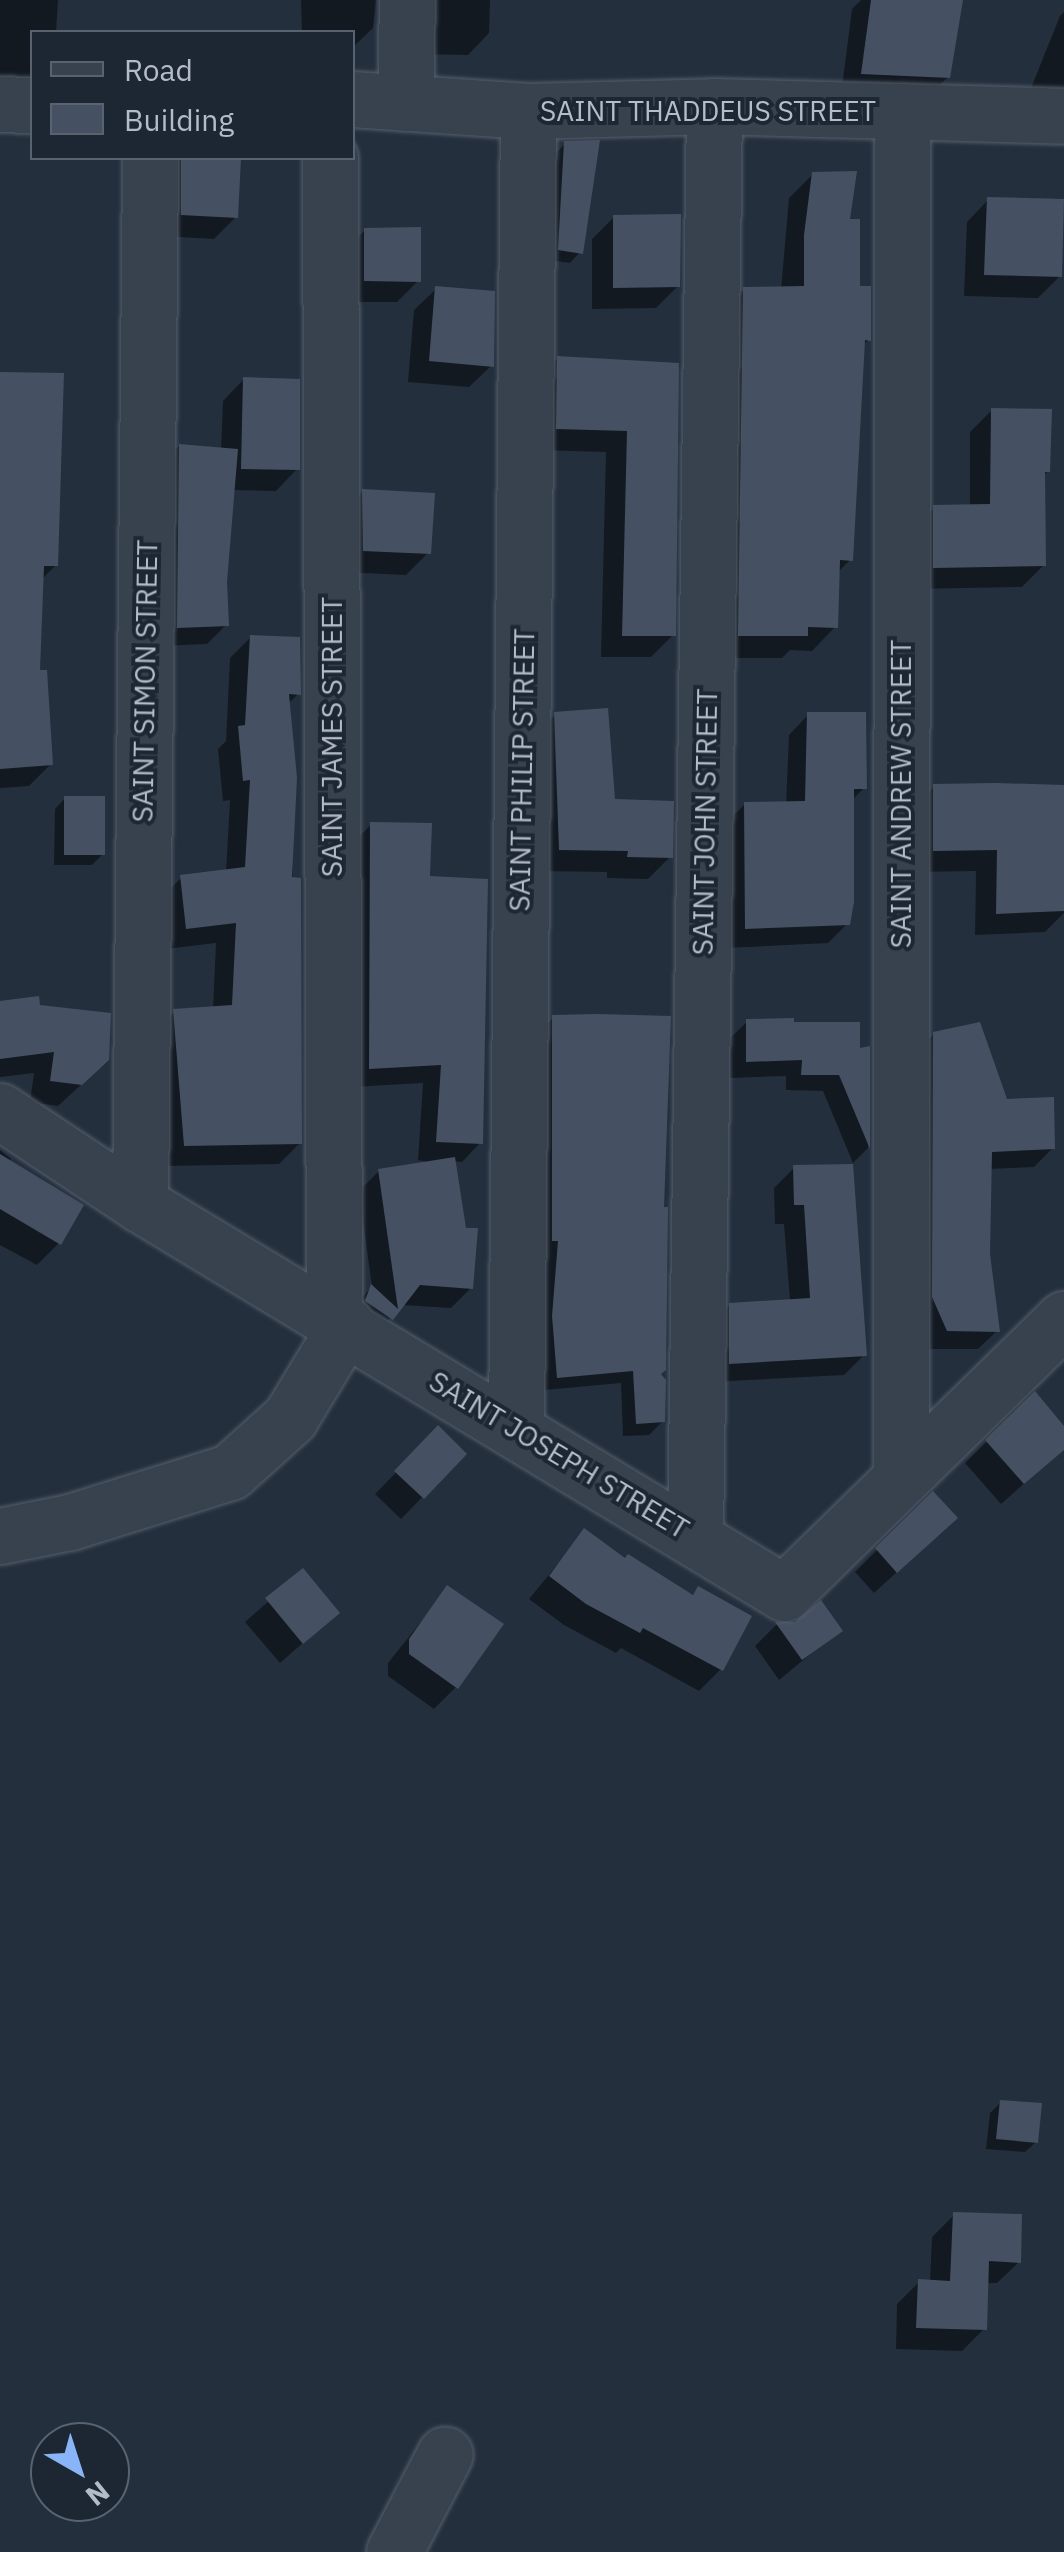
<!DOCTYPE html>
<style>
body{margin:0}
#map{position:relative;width:1064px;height:2552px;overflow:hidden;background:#242f3e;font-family:"IBM Plex Sans",sans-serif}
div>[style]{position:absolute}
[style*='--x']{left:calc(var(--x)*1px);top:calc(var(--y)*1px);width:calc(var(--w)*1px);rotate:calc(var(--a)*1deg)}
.shadow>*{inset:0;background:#0007}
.building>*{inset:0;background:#455162}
.roads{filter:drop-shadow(0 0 2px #565f6c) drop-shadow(0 0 2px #565f6c)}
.minor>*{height:55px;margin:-27.5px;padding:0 27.5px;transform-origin:27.5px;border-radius:27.5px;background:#38414e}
span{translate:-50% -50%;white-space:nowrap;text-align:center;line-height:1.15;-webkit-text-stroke:8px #1d2633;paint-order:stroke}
.street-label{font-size:28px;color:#b4bcc9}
.legend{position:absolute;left:30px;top:30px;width:325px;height:130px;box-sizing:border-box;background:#1d2633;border:2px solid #59626f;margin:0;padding:12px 18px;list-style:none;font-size:30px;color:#b4bcc9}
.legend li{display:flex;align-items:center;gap:20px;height:50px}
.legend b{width:50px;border:2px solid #59626f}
.north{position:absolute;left:30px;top:2422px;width:100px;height:100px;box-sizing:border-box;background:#1d2633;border:2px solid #59626f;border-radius:50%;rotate:141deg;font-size:28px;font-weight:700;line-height:40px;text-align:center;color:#b4bcc9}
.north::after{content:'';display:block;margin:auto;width:35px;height:45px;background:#8ab4f8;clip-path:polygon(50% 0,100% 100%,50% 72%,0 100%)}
</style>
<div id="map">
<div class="shadow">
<i style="clip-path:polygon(0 0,58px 0,56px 32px,32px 32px,32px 85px,0 83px)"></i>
<i style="clip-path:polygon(301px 0,376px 0,373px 28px,352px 48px,352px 32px,302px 32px)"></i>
<i style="clip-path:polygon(407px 0,490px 0,489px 33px,468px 55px,417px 54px)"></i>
<i style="clip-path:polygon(861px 0,960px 0,948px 77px,926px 99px,841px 95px,852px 9px)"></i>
<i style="clip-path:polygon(1064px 12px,1064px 88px,1031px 88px,1060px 16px)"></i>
<i style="clip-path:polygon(565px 144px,580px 252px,570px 263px,548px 260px,554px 155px)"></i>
<i style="clip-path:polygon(169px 158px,239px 158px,236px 217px,214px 239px,160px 236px)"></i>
<i style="clip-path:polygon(813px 174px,847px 221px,868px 340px,863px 345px,851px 559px,837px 573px,835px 627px,812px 651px,790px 650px,782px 658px,716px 658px,720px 313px,744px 289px,781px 289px,789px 198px)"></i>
<i style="clip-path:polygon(988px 200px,1060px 276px,1038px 298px,964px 296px,967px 222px)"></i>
<i style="clip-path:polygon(614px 217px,678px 286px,656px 308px,592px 309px,592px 239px)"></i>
<i style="clip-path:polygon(365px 230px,418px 281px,397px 302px,343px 302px,344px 252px)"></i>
<i style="clip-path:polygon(436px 289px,491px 366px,469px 387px,408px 382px,414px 310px)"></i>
<i style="clip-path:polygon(558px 358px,677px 365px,673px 635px,651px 657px,601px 657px,606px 452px,536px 450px,536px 380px)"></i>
<i style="clip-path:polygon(0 374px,56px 565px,41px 580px,38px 673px,51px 764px,29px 786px,0 788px)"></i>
<i style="clip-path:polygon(244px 379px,297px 469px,276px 491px,232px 490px,224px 582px,226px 625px,207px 644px,159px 646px,161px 465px,179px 446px,221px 450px,223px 401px)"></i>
<i style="clip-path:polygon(992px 410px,1048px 471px,1043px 476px,1044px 565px,1022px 587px,912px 589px,912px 530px,934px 508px,970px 507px,970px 432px)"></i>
<i style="clip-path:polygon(363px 491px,428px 553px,406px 575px,342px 572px,342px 513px)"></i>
<i style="clip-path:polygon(251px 637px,298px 694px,288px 704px,300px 1143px,279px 1164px,164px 1166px,153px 1033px,174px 1012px,213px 1009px,216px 943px,166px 949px,160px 899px,181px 878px,226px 872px,230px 800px,223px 801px,218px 749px,226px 741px,230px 658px)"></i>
<i style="clip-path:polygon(555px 715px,612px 802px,670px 857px,648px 879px,607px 878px,607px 872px,538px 871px,533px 737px)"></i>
<i style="clip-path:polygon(808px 715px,864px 788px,851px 801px,848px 923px,828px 943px,726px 948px,725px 824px,745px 804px,786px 804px,789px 735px)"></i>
<i style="clip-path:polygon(934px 787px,1064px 787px,1064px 913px,1045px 932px,975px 935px,976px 871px,912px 872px,912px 808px)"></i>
<i style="clip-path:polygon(65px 798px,103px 854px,92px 865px,54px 865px,55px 809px)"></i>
<i style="clip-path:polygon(371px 825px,428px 878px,480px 1143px,462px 1162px,453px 1161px,471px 1288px,451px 1308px,402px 1305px,370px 1339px,351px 1308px,372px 1287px,359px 1191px,379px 1171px,432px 1163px,418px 1160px,423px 1083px,352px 1087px,352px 843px)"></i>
<i style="clip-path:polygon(0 1004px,38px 1007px,84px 1082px,58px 1106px,30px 1102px,34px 1073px,0 1077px)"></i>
<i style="clip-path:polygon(553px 1018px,658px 1374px,663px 1421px,649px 1435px,623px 1436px,621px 1383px,545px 1390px,540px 1332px,546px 1254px,540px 1254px,540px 1031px)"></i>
<i style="clip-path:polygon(747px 1022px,858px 1051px,868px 1049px,868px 1148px,853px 1163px,823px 1091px,786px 1090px,786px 1076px,730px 1078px,730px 1038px)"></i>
<i style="clip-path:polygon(934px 1034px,1053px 1148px,1034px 1167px,989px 1169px,987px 1254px,997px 1331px,978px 1349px,928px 1349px,915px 1053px)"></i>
<i style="clip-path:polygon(0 1150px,11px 1159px,9px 1163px,59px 1243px,37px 1265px,0 1245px)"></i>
<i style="clip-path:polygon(794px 1168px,864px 1355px,844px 1375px,710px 1382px,710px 1325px,730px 1305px,790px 1301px,784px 1224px,775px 1224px,774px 1188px)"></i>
<i style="clip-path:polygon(1034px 1395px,1064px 1430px,1064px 1448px,1001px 1504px,965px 1463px)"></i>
<i style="clip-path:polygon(438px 1429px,464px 1454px,401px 1519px,375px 1494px)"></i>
<i style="clip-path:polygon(933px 1494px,933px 1539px,874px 1593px,855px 1572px)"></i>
<i style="clip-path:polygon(585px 1531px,624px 1560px,691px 1596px,698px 1590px,721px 1669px,699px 1691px,621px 1648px,616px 1653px,564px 1625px,529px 1599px)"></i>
<i style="clip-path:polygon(302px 1572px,337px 1613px,280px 1663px,245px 1622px)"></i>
<i style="clip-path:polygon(448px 1588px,456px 1687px,434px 1709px,388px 1676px,388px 1663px)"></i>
<i style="clip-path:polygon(776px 1625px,796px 1625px,840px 1630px,779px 1680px,755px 1646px)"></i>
<i style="clip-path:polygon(1001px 2102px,1036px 2142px,1025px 2152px,986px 2149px,990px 2113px)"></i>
<i style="clip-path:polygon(954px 2215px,1019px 2262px,997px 2283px,986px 2283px,984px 2329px,962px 2351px,896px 2349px,897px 2304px,919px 2282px,930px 2282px,932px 2237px)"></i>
</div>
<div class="building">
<i style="clip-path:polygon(871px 0,963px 0,950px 78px,861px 74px)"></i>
<i style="clip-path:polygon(600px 140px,583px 254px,558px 250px,564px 141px)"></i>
<i style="clip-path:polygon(181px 158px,241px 158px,238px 218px,181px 215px)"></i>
<i style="clip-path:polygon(857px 171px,850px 219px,860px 219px,860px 286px,871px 286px,871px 341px,865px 340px,853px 561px,840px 560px,838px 628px,808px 627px,808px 636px,738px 636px,743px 287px,804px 286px,804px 235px,812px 172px)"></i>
<i style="clip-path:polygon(987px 197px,1064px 199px,1062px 277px,984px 275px)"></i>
<i style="clip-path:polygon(681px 214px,680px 287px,613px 288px,613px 215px)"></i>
<i style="clip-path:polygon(421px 227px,421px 282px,364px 281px,364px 228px)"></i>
<i style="clip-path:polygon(435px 286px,495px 291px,494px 367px,429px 361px)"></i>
<i style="clip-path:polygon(557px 356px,679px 363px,676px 636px,622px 636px,627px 431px,556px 429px)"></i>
<i style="clip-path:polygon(0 372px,64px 373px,58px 566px,44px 566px,40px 670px,47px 670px,53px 765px,0 769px)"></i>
<i style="clip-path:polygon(243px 377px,300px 379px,300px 470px,241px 469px)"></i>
<i style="clip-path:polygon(991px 408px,1052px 409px,1050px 472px,1045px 472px,1046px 566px,933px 568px,933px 505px,990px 504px)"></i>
<i style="clip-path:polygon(179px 444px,238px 449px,227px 582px,229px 626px,177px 628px)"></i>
<i style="clip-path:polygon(362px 489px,435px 493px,431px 554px,363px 551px)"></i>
<i style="clip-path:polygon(250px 635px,300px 637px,301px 695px,289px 694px,297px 778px,292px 877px,301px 878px,302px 1144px,184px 1146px,173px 1009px,232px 1005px,236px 923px,186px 929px,180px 875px,245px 867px,250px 780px,243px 781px,238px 726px,245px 725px)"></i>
<i style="clip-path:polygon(608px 708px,615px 799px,674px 801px,673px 858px,627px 857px,628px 851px,559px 850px,554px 712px)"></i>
<i style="clip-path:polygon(807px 712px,866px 712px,867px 789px,854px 789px,854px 902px,850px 925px,745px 929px,744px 802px,805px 801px)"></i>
<i style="clip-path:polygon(996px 783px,1064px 785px,1064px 911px,996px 914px,997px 850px,933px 851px,933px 784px)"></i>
<i style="clip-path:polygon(64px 796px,105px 796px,105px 855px,64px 855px)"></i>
<i style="clip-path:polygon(370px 822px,432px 823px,430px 876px,488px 879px,483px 1144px,436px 1142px,441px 1065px,369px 1069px)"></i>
<i style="clip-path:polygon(39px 996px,40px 1005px,111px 1013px,109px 1060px,82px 1085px,50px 1081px,54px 1052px,0 1059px,0 1001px)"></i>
<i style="clip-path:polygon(597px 1014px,671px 1016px,664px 1207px,668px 1207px,666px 1370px,661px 1374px,666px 1380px,665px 1422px,636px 1424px,633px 1371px,557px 1378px,552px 1316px,558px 1241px,552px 1241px,552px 1015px)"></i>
<i style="clip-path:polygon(794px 1018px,794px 1022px,860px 1022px,860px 1048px,870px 1046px,870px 1149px,839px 1075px,801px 1075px,802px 1060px,746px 1062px,746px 1019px)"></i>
<i style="clip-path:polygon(980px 1022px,1007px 1099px,1054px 1097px,1055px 1149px,992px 1152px,990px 1254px,1000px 1332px,947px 1331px,932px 1297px,933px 1032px)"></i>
<i style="clip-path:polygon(0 1154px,84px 1205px,61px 1245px,0 1209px)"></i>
<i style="clip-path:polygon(455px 1157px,466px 1228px,478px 1228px,473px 1289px,420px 1285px,393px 1320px,365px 1301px,371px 1284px,398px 1309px,378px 1169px)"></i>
<i style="clip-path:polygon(853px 1164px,867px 1356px,729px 1364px,729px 1303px,810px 1298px,804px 1205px,794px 1205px,793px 1165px)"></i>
<i style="clip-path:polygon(1035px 1391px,1064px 1426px,1064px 1450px,1024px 1484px,985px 1440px)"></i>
<i style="clip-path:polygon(438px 1425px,467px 1454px,424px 1499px,394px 1471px)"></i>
<i style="clip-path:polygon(933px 1491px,958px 1518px,897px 1573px,875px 1548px)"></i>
<i style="clip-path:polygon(584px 1528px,625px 1558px,628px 1554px,693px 1595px,698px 1586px,752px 1616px,723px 1671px,643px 1628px,640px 1633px,586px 1604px,549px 1576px)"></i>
<i style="clip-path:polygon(303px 1568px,340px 1613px,303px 1644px,265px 1598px)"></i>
<i style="clip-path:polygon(447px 1585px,504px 1624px,458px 1689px,409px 1654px,409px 1639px)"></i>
<i style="clip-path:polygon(821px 1600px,843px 1631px,802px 1660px,775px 1622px,795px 1622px)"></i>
<i style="clip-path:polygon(1000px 2100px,1042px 2103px,1038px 2143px,996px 2139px)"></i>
<i style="clip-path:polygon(953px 2212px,1022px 2214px,1021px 2263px,989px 2261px,987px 2330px,916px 2328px,918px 2279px,950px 2281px)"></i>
</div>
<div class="roads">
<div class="minor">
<i style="--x:352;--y:99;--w:176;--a:3.9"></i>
<i style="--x:528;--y:111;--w:186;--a:-1.5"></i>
<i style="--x:714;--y:106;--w:350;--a:1.6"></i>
<i style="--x:405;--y:103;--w:103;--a:-88.9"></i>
<i style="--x:0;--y:104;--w:32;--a:2"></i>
<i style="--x:330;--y:158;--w:1159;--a:89.8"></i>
<i style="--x:0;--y:1111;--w:168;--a:33.6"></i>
<i style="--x:140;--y:1204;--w:752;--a:31.13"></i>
<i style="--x:784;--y:1593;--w:392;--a:-44.4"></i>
<i style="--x:140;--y:1204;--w:1046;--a:-89.45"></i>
<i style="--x:516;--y:1428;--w:1317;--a:-89.48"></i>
<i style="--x:901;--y:1477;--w:1366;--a:-89.96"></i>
<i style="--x:0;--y:1536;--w:71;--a:-11.3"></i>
<i style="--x:70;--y:1522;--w:168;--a:-17.4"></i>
<i style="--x:230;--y:1472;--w:81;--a:-42"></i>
<i style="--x:290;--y:1418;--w:109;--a:-58.9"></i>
<i style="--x:695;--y:1538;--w:1432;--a:-89.24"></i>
<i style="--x:394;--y:2552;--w:110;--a:-62.5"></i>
</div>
</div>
<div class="street-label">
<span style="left:708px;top:111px">SAINT THADDEUS STREET</span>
<span style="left:145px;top:681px;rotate:-89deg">SAINT SIMON STREET</span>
<span style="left:332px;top:737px;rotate:-90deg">SAINT JAMES STREET</span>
<span style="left:522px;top:770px;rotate:-89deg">SAINT PHILIP STREET</span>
<span style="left:901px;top:794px;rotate:-90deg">SAINT ANDREW STREET</span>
<span style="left:705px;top:822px;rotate:-89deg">SAINT JOHN STREET</span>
<span style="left:559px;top:1455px;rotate:31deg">SAINT JOSEPH STREET</span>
</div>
<ul class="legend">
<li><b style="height:12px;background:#38414e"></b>Road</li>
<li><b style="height:28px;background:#455162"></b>Building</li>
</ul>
<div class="north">N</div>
</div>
